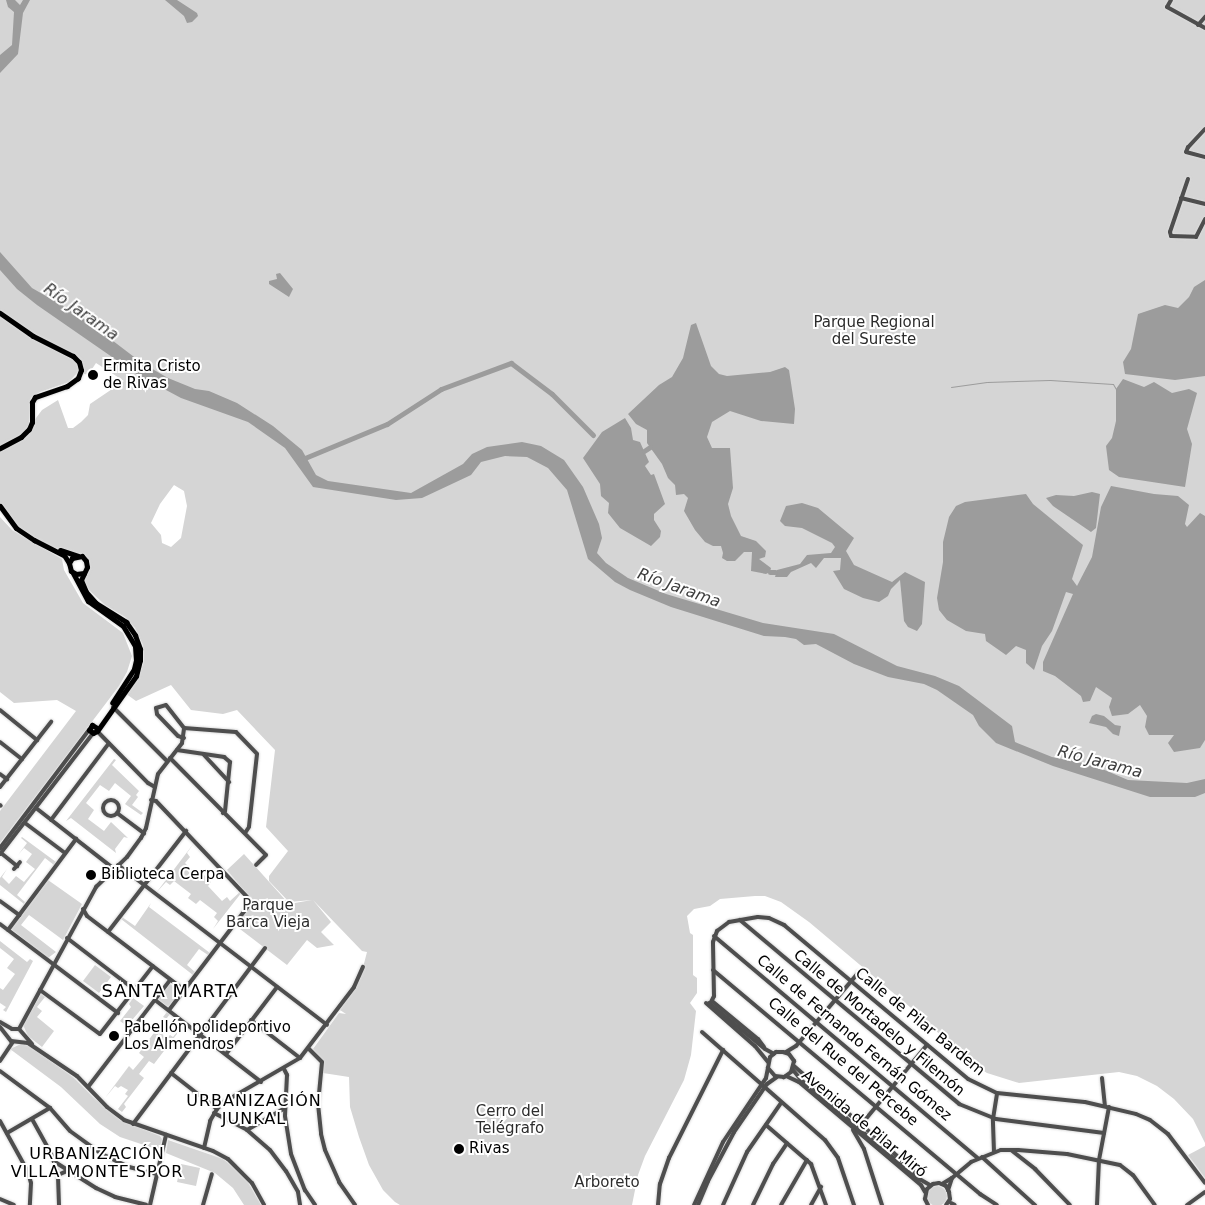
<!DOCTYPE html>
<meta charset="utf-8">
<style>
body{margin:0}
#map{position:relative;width:1205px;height:1205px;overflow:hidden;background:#fff;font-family:"DejaVu Sans",sans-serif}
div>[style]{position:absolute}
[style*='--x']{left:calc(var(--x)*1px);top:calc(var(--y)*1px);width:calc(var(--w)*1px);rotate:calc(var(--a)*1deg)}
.green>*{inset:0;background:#d5d5d5}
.round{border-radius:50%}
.water>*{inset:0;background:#9c9c9c}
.stream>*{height:1px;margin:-0.5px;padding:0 0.5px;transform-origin:0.5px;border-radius:0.5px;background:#9c9c9c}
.river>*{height:5px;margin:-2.5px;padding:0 2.5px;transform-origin:2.5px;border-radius:2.5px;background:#9c9c9c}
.roads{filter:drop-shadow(0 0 1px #dbdbdb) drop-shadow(0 0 1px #dbdbdb)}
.minor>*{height:4px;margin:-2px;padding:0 2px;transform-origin:2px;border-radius:2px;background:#4e4e4e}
.minor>.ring{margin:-2px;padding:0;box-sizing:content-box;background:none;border:4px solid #4e4e4e;border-radius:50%}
.major>*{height:5px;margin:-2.5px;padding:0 2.5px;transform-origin:2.5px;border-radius:2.5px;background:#000}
.dots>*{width:14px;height:14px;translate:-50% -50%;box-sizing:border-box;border:2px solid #fff;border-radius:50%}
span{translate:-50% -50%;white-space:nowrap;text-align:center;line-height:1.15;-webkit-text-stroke:4px #fff;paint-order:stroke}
.park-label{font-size:15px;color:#2c2c2c}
.poi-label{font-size:15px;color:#000}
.left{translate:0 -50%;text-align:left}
.street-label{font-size:15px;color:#000}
.water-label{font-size:16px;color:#3d3d3d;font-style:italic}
.neighbourhood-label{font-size:16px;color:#000;letter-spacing:1px}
.quarter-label{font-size:18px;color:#000;letter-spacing:1px}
</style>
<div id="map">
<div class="green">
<i style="clip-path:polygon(evenodd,0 0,1205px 0,1205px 1143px,1193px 1119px,1174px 1099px,1157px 1086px,1137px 1076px,1119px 1072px,1019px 1083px,987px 1073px,970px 1062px,910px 1007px,809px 922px,781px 902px,765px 896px,755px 896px,720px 899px,710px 906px,694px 909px,687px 916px,690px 933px,693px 935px,693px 975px,697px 978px,697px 993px,690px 1003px,696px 1011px,691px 1055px,684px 1080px,645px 1156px,638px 1175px,632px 1205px,400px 1205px,395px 1202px,383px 1190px,369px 1165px,359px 1137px,350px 1107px,349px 1077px,323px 1073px,322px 1060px,313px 1049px,339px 1013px,346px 1014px,340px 1010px,360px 979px,367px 952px,362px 951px,313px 900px,331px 922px,321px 932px,334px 945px,317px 948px,307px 940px,287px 965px,236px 926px,249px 906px,250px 898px,227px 870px,244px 854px,289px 904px,312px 900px,289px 902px,269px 881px,269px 876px,288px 851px,266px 827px,275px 750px,237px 710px,223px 714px,191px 710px,171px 685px,136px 701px,125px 693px,138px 679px,144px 661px,143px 645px,135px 628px,125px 617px,105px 605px,89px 590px,84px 580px,90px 563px,84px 555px,52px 547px,21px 530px,6px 513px,0 503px,0 0,96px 363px,124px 381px,90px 404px,88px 415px,81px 422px,73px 428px,68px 428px,58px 400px,42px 410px,33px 422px,29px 422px,31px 398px,40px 392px,69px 382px,78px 372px,88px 375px,96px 363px,0 0,174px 485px,184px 491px,187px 506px,181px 538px,171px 547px,162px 543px,161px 535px,151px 523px,160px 504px,174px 485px)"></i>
<i style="clip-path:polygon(0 517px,12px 530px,62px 559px,64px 570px,83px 603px,123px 633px,132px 656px,127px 672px,119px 686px,0 843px,0 811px,76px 711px,57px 700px,14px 703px,0 692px)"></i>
<i style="clip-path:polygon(114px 759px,116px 760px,112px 765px,139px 791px,136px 795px,138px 797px,132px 805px,143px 813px,141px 815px,125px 804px,131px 796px,115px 783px,109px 791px,100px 785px,86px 803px,94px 810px,88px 819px,104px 831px,111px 822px,128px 838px,124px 837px,115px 849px,116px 853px,71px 818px,66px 821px)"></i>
<i style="clip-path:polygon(22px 837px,56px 862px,54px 865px,45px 858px,39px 866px,17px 895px,25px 902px,24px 904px,0 885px,0 878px,7px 869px,2px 877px,9px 884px,16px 876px,24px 882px,35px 869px,26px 862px,32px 854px,24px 848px,18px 855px,27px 843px,21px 838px)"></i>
<i style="clip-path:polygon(194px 843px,187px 853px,190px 857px,185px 863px,200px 878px,204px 875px,211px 882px,208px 886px,222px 901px,227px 897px,230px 901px,241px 891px,242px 892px,213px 929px,218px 921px,214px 917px,217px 913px,200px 900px,196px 904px,188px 898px,191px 894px,174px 881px,170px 885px,166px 882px,156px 893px)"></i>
<i style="clip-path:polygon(48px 880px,82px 904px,63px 940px,29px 915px,21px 925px,56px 952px,48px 958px,11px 929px)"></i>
<i style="clip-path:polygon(151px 903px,149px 907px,210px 953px,208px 955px,199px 949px,187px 965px,195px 972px,193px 975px,121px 919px,122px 917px,135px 926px)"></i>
<i style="clip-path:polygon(0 941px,27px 962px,30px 959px,33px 961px,6px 1012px,3px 1010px,6px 1007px,0 1003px,0 988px,3px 990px,15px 974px,7px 968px,14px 959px,0 948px)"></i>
<i style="clip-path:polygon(95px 965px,111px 977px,99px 993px,83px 981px)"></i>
<i style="clip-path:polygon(170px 984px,181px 992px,168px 1007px,158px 999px)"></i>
<i style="clip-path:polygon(41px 994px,45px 997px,37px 1007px,42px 1011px,37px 1017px,54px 1031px,42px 1047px,28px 1036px,23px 1025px)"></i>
<i style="clip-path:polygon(133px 998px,144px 1006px,127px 1026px,120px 1021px,131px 1007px,129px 1004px)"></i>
<i style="clip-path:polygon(167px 1012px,170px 1014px,160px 1027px,163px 1030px,161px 1033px,167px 1038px,170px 1035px,173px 1037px,183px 1024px,185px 1027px,182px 1031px,180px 1030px,154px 1064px,149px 1061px,139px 1074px,144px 1078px,124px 1104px,126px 1107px,122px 1112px,118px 1109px,128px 1096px,125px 1094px,128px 1090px,121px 1086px,118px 1088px,115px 1086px,105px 1098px,129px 1066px,133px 1070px,144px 1057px,139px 1053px,165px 1018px,163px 1017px)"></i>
<i style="clip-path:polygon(21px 1044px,29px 1046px,73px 1077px,93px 1097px,120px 1120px,160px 1136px,162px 1139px,159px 1150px,120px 1137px,100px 1124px,61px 1087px,10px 1049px)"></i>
<i style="clip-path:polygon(168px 1140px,223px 1159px,245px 1177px,261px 1205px,244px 1205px,233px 1188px,215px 1173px,166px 1153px)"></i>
<i style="clip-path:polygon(1205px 1146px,1205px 1178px,1188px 1155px)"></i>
<i style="clip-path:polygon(181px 1164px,200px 1168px,196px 1186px,177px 1182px)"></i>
<i class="round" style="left:927px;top:1186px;width:20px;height:20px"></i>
</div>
<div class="water">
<i style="clip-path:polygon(6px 0,15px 0,20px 5px,23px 0,30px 0,23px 13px,18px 54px,0 73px,0 55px,12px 45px,14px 12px,8px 7px)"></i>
<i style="clip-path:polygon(165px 0,177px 0,197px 13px,198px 16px,192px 22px,187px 23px,184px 16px)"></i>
<i style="clip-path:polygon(0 252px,32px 288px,79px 315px,142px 363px,168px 378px,195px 389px,209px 391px,237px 403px,273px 426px,302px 450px,316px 475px,328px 481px,411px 493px,463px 464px,472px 454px,487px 447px,522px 442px,541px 446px,564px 460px,583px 487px,599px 524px,602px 538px,597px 553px,606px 563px,628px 578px,666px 594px,763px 623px,834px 634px,897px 666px,935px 676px,959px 686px,1012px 726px,1015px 742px,1052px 757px,1093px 765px,1128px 780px,1187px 783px,1205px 779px,1205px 793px,1195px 797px,1150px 797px,1053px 766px,996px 743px,979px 726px,973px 715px,937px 690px,924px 684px,888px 677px,854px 664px,816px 644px,804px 645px,796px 639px,785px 637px,764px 636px,671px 607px,630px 590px,615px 582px,588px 559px,567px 490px,548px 468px,527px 457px,505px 456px,481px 462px,471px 475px,422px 498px,396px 500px,313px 487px,285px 448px,248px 422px,181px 398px,138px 375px,37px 305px,17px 289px,0 270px)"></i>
<i style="clip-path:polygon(280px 273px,293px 289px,289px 297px,269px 284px,269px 281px,277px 279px,276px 274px)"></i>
<i style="clip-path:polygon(1205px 280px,1205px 376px,1175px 380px,1125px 374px,1123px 362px,1131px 349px,1138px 314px,1165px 305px,1178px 308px,1189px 297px,1194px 287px)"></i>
<i style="clip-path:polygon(696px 323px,711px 366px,719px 374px,727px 376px,770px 372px,785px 367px,789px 370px,795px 409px,794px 424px,761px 421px,730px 411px,712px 422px,707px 437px,712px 448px,730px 448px,733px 488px,728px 504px,731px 516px,741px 536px,756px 541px,766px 551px,765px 557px,759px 559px,771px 568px,770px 572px,766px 574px,751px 571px,752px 552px,744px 552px,735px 561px,727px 561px,722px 558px,723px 553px,721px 546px,713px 546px,705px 542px,695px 530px,684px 511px,688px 498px,684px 494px,676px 495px,675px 485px,668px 478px,662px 464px,647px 443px,647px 430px,636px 424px,628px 414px,659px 385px,672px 377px,683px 358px,691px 325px)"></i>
<i style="clip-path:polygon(1123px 379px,1144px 387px,1154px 382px,1172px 393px,1189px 389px,1197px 393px,1187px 429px,1192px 444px,1185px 487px,1119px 477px,1109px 470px,1106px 446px,1112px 438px,1116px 421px,1116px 389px)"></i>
<i style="clip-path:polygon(625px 418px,631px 428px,633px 440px,640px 442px,649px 462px,645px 466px,651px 475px,654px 474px,665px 504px,654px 514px,654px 520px,661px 531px,660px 537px,651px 546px,620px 528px,608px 513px,609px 503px,601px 496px,600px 484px,583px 458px,602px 432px)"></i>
<i style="clip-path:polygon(1111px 486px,1154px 494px,1178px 496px,1189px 505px,1185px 524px,1187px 527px,1200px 513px,1205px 516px,1205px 740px,1200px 748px,1174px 752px,1168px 743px,1174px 735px,1149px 735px,1145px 727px,1147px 716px,1140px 705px,1128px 714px,1112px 716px,1109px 707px,1112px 698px,1096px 687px,1090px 701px,1083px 702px,1081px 696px,1055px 676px,1043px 671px,1043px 662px,1073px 594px,1066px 592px,1052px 631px,1042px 646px,1034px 670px,1026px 663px,1026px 650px,1016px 646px,1006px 655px,986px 641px,985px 634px,966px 631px,947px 620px,939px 610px,937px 598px,943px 562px,943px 542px,949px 517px,956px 506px,965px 502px,1026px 494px,1033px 504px,1083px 545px,1072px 579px,1077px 586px,1092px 557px,1101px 507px)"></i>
<i style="clip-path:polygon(1092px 492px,1100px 494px,1096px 528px,1091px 532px,1053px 506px,1046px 498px,1056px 495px,1074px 496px)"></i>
<i style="clip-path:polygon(802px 503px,818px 508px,854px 538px,846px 551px,854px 565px,892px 582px,905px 572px,925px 582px,922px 624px,917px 631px,908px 627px,904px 621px,900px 580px,891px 589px,888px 596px,879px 602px,863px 598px,844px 589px,833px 571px,840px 570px,841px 558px,824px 558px,816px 568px,811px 563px,791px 572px,787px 577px,775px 577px,777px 570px,800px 564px,807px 555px,831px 553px,835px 547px,832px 543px,802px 528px,785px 526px,780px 521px,786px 506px)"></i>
<i style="clip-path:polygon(1096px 714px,1104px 716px,1115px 725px,1121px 726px,1119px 736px,1113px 734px,1106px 727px,1089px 723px,1092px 716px)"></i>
</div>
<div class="stream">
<i style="--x:951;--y:387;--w:36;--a:-8"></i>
<i style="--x:987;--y:382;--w:63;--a:-1.8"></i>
<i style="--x:1050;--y:380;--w:63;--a:3.6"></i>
<i style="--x:1113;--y:384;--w:6;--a:59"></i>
</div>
<div class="river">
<i style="--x:644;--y:451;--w:7;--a:-34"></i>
<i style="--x:300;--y:460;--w:94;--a:-22.5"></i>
<i style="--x:387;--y:424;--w:64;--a:-32.9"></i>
<i style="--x:441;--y:389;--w:75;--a:-20.4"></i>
<i style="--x:511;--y:363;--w:51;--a:37.1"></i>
<i style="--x:552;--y:394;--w:58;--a:45"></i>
<i style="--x:770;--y:572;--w:5;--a:0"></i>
</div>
<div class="roads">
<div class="minor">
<i style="--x:1171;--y:0;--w:8;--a:120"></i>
<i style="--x:1167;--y:7;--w:43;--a:28.9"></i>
<i style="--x:1198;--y:25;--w:11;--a:-49"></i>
<i style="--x:1205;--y:129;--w:25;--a:133"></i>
<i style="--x:1188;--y:147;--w:5;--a:112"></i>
<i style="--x:1186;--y:152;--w:20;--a:15"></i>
<i style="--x:1188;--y:179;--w:56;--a:108.8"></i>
<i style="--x:1170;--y:232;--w:4;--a:76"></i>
<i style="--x:1171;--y:236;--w:25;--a:2"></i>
<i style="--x:1196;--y:237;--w:20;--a:-63"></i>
<i style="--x:1181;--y:198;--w:25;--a:14"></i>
<i style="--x:113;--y:707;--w:76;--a:45"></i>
<i style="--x:0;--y:710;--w:48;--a:39"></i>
<i style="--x:184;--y:728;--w:52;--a:4.4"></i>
<i style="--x:236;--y:732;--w:30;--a:46"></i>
<i style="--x:257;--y:754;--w:73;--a:96.3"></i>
<i style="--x:249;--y:827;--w:7;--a:124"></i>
<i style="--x:97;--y:731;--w:73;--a:45.6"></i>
<i style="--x:148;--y:783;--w:8;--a:30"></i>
<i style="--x:184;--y:738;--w:6;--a:-162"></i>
<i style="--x:178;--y:736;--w:30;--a:-134"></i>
<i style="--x:157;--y:714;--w:6;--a:-99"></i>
<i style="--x:156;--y:708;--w:10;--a:-17"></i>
<i style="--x:166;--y:705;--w:29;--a:52"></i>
<i style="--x:0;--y:742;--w:28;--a:38"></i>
<i style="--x:177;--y:750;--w:48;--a:8.5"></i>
<i style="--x:224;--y:757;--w:8;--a:40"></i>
<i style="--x:230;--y:762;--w:49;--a:95.8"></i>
<i style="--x:225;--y:811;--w:3;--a:135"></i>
<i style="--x:204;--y:755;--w:37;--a:47"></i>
<i style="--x:170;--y:758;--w:136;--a:45.3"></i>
<i style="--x:266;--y:855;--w:14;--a:135"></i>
<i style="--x:0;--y:774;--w:9;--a:36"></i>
<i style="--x:0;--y:787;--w:83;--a:-51.9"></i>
<i class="ring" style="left:103px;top:800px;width:12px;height:12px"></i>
<i style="--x:151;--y:800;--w:5;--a:11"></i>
<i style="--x:156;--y:801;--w:135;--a:46.5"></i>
<i style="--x:249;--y:899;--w:6;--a:90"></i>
<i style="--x:249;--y:905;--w:132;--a:127.3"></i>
<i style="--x:0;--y:805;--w:1;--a:45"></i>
<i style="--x:36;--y:808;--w:99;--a:38"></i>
<i style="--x:117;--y:813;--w:34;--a:37"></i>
<i style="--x:51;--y:820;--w:96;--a:-53"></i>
<i style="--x:25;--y:823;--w:50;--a:36.9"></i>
<i style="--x:0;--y:848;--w:148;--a:-53"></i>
<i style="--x:1;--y:853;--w:21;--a:39"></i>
<i style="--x:0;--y:854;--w:154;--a:-52.4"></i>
<i style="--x:118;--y:865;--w:263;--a:37.4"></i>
<i style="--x:14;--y:869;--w:9;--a:-49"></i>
<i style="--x:0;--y:901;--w:24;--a:36"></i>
<i style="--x:83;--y:909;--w:8;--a:60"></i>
<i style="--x:87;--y:916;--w:122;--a:37.3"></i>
<i style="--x:740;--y:920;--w:286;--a:40"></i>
<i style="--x:959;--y:1104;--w:40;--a:22"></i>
<i style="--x:996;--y:1119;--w:109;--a:7.4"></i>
<i style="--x:0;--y:924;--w:148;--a:37"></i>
<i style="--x:8;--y:930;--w:114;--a:-53.2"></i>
<i style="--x:108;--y:932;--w:128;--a:-52.3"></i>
<i style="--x:714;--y:936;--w:345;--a:40.1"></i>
<i style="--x:67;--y:938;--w:86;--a:37.4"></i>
<i style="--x:713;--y:970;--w:349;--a:40"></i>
<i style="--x:980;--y:1194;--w:20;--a:33"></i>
<i style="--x:40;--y:990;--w:74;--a:36.3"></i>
<i style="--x:100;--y:1034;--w:86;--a:-52.1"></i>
<i style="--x:155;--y:1000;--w:134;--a:37.7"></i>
<i style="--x:712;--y:1001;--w:60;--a:39.6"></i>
<i style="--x:758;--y:1039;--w:10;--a:53"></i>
<i style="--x:706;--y:1003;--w:65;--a:41.3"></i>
<i style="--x:755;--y:1046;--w:21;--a:51"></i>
<i style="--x:709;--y:1003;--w:72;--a:39.4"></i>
<i style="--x:765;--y:1049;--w:10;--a:29"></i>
<i style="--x:710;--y:1004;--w:9;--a:-63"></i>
<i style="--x:714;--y:996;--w:54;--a:-91.1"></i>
<i style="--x:713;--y:942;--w:12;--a:-70"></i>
<i style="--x:717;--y:931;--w:15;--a:-37"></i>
<i style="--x:729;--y:922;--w:29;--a:-10"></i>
<i style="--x:758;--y:917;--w:11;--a:5"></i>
<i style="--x:769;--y:918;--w:17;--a:25"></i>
<i style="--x:784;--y:925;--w:240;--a:39.9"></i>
<i style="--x:968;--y:1079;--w:32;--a:26"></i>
<i style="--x:997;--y:1093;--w:88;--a:5.8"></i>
<i style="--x:1085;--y:1102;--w:52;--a:13.2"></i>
<i style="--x:1136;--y:1114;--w:15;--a:23"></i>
<i style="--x:1150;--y:1120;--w:23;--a:38"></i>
<i style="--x:1168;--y:1134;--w:61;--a:52.9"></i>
<i style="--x:251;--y:1020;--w:62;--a:37.8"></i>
<i style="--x:0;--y:1022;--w:14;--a:30"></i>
<i style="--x:12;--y:1029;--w:7;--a:0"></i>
<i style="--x:0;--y:1027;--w:18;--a:52"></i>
<i style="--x:11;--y:1041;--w:17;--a:7"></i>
<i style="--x:28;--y:1043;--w:59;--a:34"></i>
<i style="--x:77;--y:1076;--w:43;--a:45.9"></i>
<i style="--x:107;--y:1107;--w:21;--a:37"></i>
<i style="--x:124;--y:1120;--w:94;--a:19.2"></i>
<i style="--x:213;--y:1151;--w:17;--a:28"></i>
<i style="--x:228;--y:1159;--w:34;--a:45"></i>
<i style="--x:252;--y:1183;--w:25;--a:61"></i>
<i style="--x:19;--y:1029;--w:162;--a:-61.5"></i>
<i style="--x:96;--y:887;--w:43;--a:-44.1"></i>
<i style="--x:127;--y:857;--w:24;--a:-54"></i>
<i style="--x:141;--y:838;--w:11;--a:-63"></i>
<i style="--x:146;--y:828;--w:55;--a:-77.5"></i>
<i style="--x:158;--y:774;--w:39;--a:-52"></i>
<i style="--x:182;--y:743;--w:15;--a:-82"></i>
<i style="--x:19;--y:1029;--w:20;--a:49"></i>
<i style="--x:702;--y:1032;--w:164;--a:41.3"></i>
<i style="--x:825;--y:1140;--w:22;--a:54"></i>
<i style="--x:838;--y:1158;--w:50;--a:71.2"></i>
<i style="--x:309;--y:1049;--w:18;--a:45"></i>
<i style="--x:322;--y:1062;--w:42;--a:95.4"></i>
<i style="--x:318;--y:1104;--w:30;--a:84"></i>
<i style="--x:321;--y:1134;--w:16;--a:76"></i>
<i style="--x:325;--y:1150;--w:35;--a:66"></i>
<i style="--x:339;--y:1182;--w:28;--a:55"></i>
<i style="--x:786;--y:1052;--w:12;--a:-31"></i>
<i style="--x:796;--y:1046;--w:97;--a:-49.6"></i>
<i style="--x:226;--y:1054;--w:84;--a:-52.7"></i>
<i style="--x:0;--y:1061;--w:23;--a:-56"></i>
<i style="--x:794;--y:1066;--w:164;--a:41.1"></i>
<i style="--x:918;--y:1174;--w:6;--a:72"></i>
<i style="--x:284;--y:1069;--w:7;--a:63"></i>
<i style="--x:287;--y:1075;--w:41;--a:92.8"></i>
<i style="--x:285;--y:1116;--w:38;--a:81"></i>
<i style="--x:291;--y:1154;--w:39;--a:69"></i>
<i style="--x:305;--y:1190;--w:18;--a:56"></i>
<i style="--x:793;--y:1070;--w:13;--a:51"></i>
<i style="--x:801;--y:1080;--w:150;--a:40.1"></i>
<i style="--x:916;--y:1177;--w:16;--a:30"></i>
<i style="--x:0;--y:1071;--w:62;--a:36.5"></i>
<i style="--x:50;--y:1108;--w:30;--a:49"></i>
<i style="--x:70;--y:1131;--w:39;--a:36"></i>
<i style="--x:102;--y:1154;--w:30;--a:26"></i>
<i style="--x:129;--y:1167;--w:29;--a:14"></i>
<i style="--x:171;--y:1073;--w:58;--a:38"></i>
<i style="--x:786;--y:1076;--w:14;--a:25"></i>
<i style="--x:799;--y:1082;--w:160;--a:40.2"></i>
<i style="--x:921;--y:1185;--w:8;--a:60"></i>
<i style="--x:1102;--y:1078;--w:28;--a:84"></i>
<i style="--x:88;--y:1087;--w:135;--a:-52.5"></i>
<i style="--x:214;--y:1113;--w:37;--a:27"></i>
<i style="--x:247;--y:1130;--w:30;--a:41"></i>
<i style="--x:270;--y:1150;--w:26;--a:53"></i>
<i style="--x:286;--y:1171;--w:24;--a:60"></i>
<i style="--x:298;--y:1192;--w:13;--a:81"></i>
<i style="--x:32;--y:1119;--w:39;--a:61"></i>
<i style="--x:51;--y:1153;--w:23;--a:72"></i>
<i style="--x:0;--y:1121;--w:58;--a:61.2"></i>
<i style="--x:28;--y:1172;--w:11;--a:75"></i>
<i style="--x:31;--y:1183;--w:22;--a:93"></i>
<i style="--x:133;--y:1124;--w:220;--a:-53.1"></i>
<i style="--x:766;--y:1125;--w:60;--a:40.9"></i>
<i style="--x:811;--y:1164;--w:44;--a:69.9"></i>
<i style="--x:860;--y:1126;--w:105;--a:-50.4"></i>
<i style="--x:247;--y:1130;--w:44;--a:-30.1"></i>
<i style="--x:853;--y:1130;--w:22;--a:60"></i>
<i style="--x:864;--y:1149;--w:59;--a:72.2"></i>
<i style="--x:7;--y:1133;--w:50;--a:-30.2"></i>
<i style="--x:204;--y:1148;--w:28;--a:-77"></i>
<i style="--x:210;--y:1121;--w:14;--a:-60"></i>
<i style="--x:217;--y:1109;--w:10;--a:-45"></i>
<i style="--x:224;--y:1102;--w:88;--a:-30.1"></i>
<i style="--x:300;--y:1058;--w:89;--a:-52.7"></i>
<i style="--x:354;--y:987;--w:22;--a:-66"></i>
<i style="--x:1011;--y:1150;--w:31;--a:38"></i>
<i style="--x:1035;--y:1169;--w:50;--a:45.8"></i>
<i style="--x:994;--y:1152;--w:33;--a:-92"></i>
<i style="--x:993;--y:1119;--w:26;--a:-81"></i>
<i style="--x:982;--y:1157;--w:72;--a:42.2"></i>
<i style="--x:55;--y:1162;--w:49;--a:32.4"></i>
<i style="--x:96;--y:1188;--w:21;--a:25"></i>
<i style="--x:115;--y:1197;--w:32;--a:14"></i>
<i style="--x:952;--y:1178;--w:25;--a:-40"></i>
<i style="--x:971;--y:1162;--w:32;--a:-22"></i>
<i style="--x:1001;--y:1150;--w:17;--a:0"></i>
<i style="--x:1018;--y:1150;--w:49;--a:4.7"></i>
<i style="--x:1067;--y:1154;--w:54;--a:11.7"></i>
<i style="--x:1120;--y:1165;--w:16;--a:38"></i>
<i style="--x:1133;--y:1175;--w:37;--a:54"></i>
<i style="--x:942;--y:1184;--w:12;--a:-31"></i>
<i style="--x:952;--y:1178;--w:13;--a:108"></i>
<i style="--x:0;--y:1199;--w:15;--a:23"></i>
<i style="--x:951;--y:1203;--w:4;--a:27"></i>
<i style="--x:59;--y:1205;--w:30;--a:-92"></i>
<i style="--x:58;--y:1175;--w:10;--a:-24"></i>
<i style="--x:150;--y:1205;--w:72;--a:-77.1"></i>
<i style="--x:203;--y:1205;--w:32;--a:-74"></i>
<i style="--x:658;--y:1205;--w:21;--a:-85"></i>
<i style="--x:660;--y:1184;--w:28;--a:-71"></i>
<i style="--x:669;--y:1158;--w:121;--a:-63.4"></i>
<i style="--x:694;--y:1205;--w:69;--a:-65.3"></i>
<i style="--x:723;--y:1142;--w:77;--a:-56.1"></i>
<i style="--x:766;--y:1078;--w:21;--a:-79"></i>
<i style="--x:770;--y:1057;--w:8;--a:-40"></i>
<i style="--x:776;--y:1052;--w:7;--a:0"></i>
<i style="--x:783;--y:1052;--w:6;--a:18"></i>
<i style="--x:789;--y:1054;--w:9;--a:54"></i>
<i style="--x:794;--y:1061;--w:11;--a:105"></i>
<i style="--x:791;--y:1072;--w:9;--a:144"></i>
<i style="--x:784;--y:1077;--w:9;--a:-174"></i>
<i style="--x:775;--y:1076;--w:11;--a:-131"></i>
<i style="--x:698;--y:1205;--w:26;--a:-67"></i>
<i style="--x:708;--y:1181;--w:55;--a:-62"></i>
<i style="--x:734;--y:1132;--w:58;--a:-55.5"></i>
<i style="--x:767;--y:1084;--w:12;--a:-35"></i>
<i style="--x:723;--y:1205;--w:58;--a:-65.6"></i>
<i style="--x:747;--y:1152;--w:60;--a:-55.2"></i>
<i style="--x:753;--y:1205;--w:46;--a:-64"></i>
<i style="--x:773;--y:1164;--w:25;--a:-56"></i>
<i style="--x:781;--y:1205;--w:52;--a:-60"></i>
<i style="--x:811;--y:1205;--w:21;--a:-61"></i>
<i style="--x:928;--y:1205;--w:7;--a:-117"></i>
<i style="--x:925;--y:1199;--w:10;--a:-79"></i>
<i style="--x:927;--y:1189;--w:8;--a:-40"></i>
<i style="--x:933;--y:1184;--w:6;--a:-9"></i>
<i style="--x:939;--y:1183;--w:8;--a:23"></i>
<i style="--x:946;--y:1186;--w:7;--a:63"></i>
<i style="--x:949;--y:1192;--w:7;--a:82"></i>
<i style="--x:950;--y:1199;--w:7;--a:124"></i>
<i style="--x:1097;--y:1205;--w:45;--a:-87.5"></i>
<i style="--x:1099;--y:1160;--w:54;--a:-79.3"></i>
<i style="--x:1187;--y:1205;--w:22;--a:-36"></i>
</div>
<div class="major">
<i style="--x:0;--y:313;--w:40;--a:34.9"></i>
<i style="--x:33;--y:336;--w:45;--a:26.6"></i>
<i style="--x:73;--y:356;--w:8;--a:45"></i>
<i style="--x:79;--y:362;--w:8;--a:76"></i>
<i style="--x:81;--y:370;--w:9;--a:111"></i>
<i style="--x:78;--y:378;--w:14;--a:144"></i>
<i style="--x:67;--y:386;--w:34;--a:161"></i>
<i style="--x:35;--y:397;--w:6;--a:121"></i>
<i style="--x:32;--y:402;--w:20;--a:90"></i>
<i style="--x:32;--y:422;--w:8;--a:113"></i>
<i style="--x:29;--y:429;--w:11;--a:135"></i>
<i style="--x:21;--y:437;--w:24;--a:152"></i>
<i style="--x:0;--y:506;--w:27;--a:54"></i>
<i style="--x:16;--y:528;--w:22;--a:34"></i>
<i style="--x:34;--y:540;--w:34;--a:27"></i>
<i style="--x:64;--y:555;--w:9;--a:58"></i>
<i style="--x:60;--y:550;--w:19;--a:18"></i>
<i style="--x:73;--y:573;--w:32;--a:62"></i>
<i style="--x:88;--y:601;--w:43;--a:35.5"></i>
<i style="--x:123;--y:626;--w:23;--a:59"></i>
<i style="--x:135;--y:646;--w:14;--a:86"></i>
<i style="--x:136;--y:660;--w:9;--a:103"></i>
<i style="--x:134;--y:669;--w:40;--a:122.9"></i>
<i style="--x:84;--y:573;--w:8;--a:173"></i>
<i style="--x:76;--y:574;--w:6;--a:-149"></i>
<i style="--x:71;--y:571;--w:8;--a:-104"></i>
<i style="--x:69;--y:563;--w:6;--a:-59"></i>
<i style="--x:72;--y:558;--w:10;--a:-11"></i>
<i style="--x:82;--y:556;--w:6;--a:51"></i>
<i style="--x:86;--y:561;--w:6;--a:81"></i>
<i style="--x:87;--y:567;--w:14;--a:115"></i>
<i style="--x:81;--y:580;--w:13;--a:67"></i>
<i style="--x:86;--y:592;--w:15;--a:48"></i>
<i style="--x:96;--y:603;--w:36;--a:32"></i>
<i style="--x:126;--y:622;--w:16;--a:55"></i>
<i style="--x:135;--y:635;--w:15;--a:70"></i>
<i style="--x:140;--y:649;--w:11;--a:90"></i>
<i style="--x:140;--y:660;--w:16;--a:104"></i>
<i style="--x:136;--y:676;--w:67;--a:125.3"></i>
<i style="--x:97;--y:731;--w:4;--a:153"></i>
<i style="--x:93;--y:733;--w:5;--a:-143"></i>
<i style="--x:89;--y:730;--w:6;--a:-59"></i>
<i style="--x:92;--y:725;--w:6;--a:31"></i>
</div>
</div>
<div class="dots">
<i style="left:93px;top:375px;background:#000"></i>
<i style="left:91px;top:875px;background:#000"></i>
<i style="left:114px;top:1036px;background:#000"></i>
<i style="left:459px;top:1149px;background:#000"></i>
</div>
<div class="park-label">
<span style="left:874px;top:331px">Parque Regional<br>del Sureste</span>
<span style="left:268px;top:914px">Parque<br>Barca Vieja</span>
<span style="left:510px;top:1120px">Cerro del<br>Telégrafo</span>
<span style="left:607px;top:1183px">Arboreto</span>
</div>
<div class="poi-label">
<span class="left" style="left:103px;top:375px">Ermita Cristo<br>de Rivas</span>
<span class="left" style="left:101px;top:875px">Biblioteca Cerpa</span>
<span class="left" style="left:124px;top:1036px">Pabellón polideportivo<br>Los Almendros</span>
<span class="left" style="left:469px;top:1149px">Rivas</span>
</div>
<div class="street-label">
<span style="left:920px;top:1022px;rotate:39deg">Calle de Pilar Bardem</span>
<span style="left:879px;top:1023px;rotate:40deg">Calle de Mortadelo y Filemón</span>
<span style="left:854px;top:1038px;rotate:40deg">Calle de Fernando Fernán Gómez</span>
<span style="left:843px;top:1062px;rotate:40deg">Calle del Rue del Percebe</span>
<span style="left:864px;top:1124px;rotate:40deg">Avenida de Pilar Miró</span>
</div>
<div class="water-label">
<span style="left:81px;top:312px;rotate:35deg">Río Jarama</span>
<span style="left:679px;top:588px;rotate:20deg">Río Jarama</span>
<span style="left:1100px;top:762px;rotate:15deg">Río Jarama</span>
</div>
<div class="neighbourhood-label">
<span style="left:254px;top:1110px">URBANIZACIÓN<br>JUNKAL</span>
<span style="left:97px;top:1163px">URBANIZACIÓN<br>VILLA MONTE SPOR</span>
</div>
<div class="quarter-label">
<span style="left:170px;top:991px">SANTA MARTA</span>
</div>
</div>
